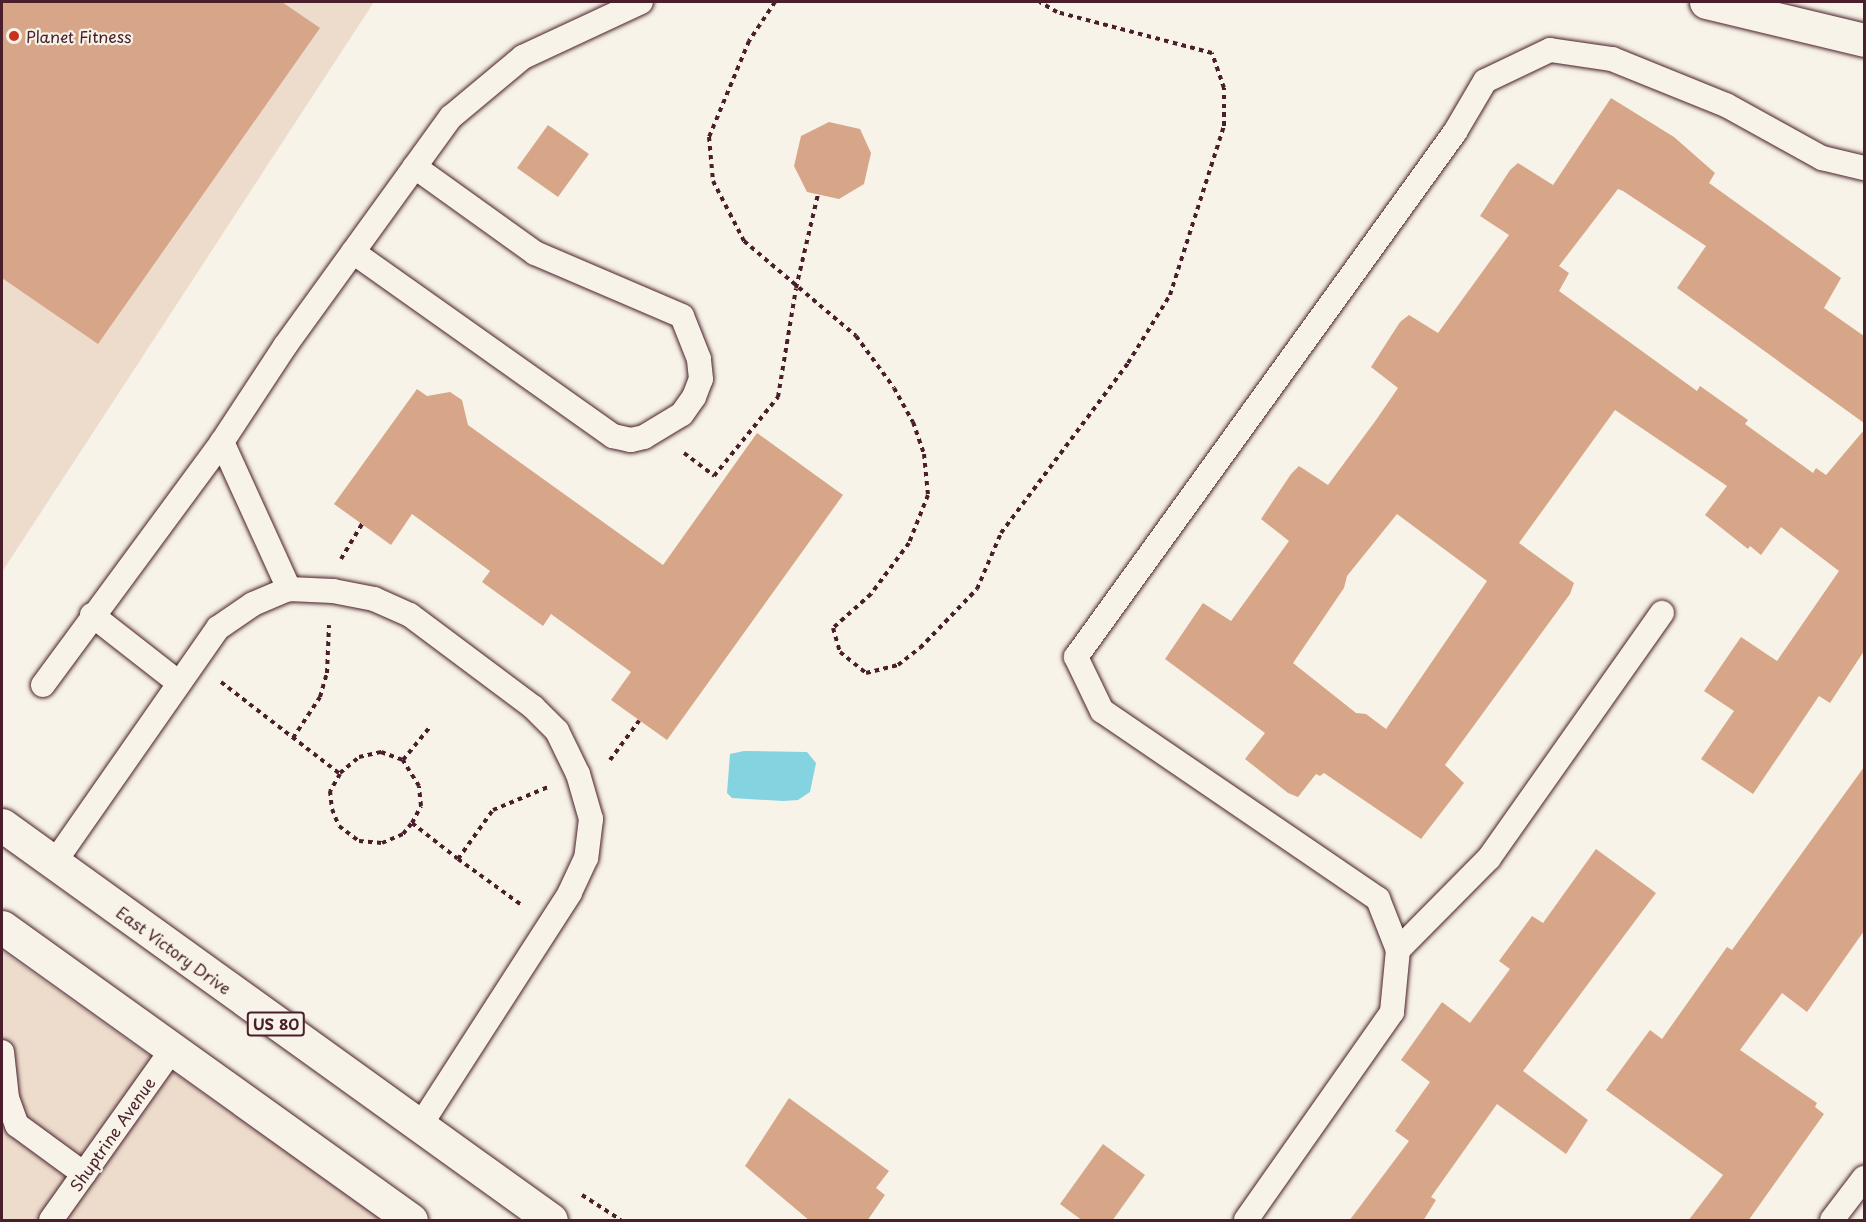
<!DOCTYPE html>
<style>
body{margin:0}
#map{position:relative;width:1866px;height:1222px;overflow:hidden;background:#f7f3e8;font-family:"Playpen Sans",sans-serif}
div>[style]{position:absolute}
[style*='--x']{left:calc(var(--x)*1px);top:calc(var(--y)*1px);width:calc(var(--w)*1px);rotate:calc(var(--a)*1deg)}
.built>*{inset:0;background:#eddccc}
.water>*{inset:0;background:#83d3e0}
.building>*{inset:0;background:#d7a689}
.path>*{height:4px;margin-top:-2px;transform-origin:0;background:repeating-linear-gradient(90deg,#4a1f2b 0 4.5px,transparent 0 9px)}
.roads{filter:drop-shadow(0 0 2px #4a1f2b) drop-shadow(0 0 2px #4a1f2b)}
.lane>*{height:24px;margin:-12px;padding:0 12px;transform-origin:12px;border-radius:12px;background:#f7f3e8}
.street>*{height:33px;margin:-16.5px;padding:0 16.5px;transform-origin:16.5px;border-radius:16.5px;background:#f7f3e8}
.primary>*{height:33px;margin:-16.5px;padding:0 16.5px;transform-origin:16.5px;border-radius:16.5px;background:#f7f3e8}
.dots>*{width:16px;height:16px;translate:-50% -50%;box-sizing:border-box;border:3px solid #f7f3e8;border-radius:50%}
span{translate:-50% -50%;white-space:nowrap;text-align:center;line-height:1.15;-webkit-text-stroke:4.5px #f7f3e8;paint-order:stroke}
.shield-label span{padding:2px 4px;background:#f7f3e8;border:2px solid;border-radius:4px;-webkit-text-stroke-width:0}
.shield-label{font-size:15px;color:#4a1f2b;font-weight:700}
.poi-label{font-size:16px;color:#4a1f2b}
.left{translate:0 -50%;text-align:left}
.street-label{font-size:16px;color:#4a1f2b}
.frame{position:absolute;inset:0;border:3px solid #4a1f2b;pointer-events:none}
</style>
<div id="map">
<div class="built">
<i style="clip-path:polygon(2px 2px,374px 2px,2px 572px)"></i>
<i style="clip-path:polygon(2px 951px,382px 1220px,2px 1220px)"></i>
</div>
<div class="water">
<i style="clip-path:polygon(744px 751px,807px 752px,816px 763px,810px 792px,798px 800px,783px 801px,732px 798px,727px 793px,730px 754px)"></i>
</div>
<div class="building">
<i style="clip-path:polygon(2px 2px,282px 2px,320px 28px,98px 344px,2px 278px)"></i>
<i style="clip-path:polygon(evenodd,1611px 98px,1674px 137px,1715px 173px,1709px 183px,1841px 278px,1824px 308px,1864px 336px,1864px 423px,1677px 288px,1706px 246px,1623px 191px,1618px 189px,1559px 266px,1569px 273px,1559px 291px,1697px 391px,1700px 386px,1748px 420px,1745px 424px,1813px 473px,1816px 468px,1826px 475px,1864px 430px,1864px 651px,1830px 703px,1819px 696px,1753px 794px,1701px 759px,1734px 711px,1704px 691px,1741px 637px,1777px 661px,1839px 571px,1781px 527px,1761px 555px,1750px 546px,1748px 549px,1705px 515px,1727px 486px,1615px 410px,1519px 543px,1574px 583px,1570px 594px,1445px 765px,1464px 783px,1421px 839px,1324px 773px,1320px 776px,1316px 774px,1298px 797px,1288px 793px,1245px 759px,1265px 733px,1165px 659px,1203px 603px,1231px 621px,1289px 541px,1261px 519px,1291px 474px,1299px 466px,1328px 485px,1376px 420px,1398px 388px,1371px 367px,1400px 322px,1409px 315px,1438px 333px,1509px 235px,1480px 216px,1510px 170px,1518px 163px,1553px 185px,1611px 98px,1397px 514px,1487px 581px,1386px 729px,1366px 714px,1356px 713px,1293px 663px,1344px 588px,1347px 576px,1397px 514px)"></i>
<i style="clip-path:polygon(829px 122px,860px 129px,871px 153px,864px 184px,839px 199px,807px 192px,794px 166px,801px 136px)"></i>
<i style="clip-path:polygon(548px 125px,589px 154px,558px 197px,517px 168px)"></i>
<i style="clip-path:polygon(417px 389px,427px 396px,450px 392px,462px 400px,468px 425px,663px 565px,757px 433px,843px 495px,667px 740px,611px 700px,631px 672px,551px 614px,543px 626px,482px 582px,490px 571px,412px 514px,391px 545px,334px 504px)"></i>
<i style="clip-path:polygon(1864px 767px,1864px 931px,1807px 1012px,1782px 993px,1740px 1050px,1817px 1103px,1815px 1107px,1824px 1114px,1748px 1221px,1688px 1221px,1723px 1175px,1606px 1090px,1650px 1030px,1662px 1039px,1727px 947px,1732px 950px)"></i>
<i style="clip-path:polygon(1596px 849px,1656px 893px,1523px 1071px,1588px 1120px,1566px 1154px,1497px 1104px,1431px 1197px,1436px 1200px,1423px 1221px,1349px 1221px,1409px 1141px,1395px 1131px,1430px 1082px,1401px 1060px,1442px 1002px,1470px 1023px,1510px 969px,1499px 961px,1532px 916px,1543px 923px)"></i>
<i style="clip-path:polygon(789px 1098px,889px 1171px,876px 1188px,885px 1195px,867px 1221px,810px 1221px,745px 1166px)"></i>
<i style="clip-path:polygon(1103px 1144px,1145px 1175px,1112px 1221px,1083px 1221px,1060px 1204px)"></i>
</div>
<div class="path">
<i style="--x:775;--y:2;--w:47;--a:123.7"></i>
<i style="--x:749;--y:41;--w:104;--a:112.6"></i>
<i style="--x:709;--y:137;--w:44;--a:84.8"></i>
<i style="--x:713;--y:181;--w:68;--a:62.7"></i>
<i style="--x:744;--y:241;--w:147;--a:40.3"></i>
<i style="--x:856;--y:336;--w:64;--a:53.8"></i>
<i style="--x:894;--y:388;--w:39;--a:61"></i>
<i style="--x:913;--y:422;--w:34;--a:71"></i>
<i style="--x:924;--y:454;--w:41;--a:84.4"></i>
<i style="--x:928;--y:495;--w:52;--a:111.6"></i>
<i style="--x:909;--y:543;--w:64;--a:126.7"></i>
<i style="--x:871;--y:594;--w:51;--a:138.2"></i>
<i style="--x:833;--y:628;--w:25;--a:74"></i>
<i style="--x:840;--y:652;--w:33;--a:39"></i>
<i style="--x:866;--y:673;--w:33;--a:-14"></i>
<i style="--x:898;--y:665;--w:28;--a:-38"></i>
<i style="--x:920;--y:648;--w:82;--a:-46"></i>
<i style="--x:977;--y:589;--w:61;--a:-66.8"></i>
<i style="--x:1001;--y:533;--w:212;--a:-53.2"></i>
<i style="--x:1128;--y:363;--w:80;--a:-58.3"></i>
<i style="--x:1170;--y:295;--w:177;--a:-72.3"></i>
<i style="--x:1224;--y:126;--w:38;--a:-90"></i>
<i style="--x:1224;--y:88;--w:37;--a:-109"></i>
<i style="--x:1212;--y:53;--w:160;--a:-165.2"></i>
<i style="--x:1057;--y:12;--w:20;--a:-150"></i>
<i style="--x:684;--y:453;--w:38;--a:37"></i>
<i style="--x:714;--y:476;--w:102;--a:-51"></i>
<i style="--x:778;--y:397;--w:110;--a:-80.6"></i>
<i style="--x:796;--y:288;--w:97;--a:-76.8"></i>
<i style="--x:341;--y:559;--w:41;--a:-59"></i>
<i style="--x:221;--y:682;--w:150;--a:37.7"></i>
<i style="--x:340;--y:774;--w:20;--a:120"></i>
<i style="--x:330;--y:791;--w:18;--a:84"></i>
<i style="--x:332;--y:809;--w:18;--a:68"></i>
<i style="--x:339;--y:826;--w:25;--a:37"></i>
<i style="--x:359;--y:841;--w:23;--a:5"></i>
<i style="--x:382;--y:843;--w:23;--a:-23"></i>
<i style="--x:403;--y:834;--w:14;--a:-51"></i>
<i style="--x:412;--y:823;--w:58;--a:38"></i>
<i style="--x:458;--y:859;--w:60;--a:-54.5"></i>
<i style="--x:493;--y:810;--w:60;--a:-22.7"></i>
<i style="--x:293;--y:738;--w:49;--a:-56.6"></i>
<i style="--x:320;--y:697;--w:25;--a:-74"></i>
<i style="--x:327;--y:673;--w:48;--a:-87.6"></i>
<i style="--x:610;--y:760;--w:49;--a:-53.4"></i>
<i style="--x:340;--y:773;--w:25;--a:-40"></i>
<i style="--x:359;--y:757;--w:23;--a:-13"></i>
<i style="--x:381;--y:752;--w:23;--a:20"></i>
<i style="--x:412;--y:823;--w:19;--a:-62"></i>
<i style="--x:421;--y:806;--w:20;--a:-96"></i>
<i style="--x:419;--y:786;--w:31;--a:-122"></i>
<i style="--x:403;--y:760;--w:41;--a:-50.9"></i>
<i style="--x:458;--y:859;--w:80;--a:35.9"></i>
<i style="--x:582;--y:1195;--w:46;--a:32.7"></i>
</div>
<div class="roads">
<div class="lane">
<i style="--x:353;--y:252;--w:319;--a:35.3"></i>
<i style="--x:613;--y:436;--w:18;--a:13"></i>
<i style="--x:631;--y:440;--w:13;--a:-13"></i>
<i style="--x:644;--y:437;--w:44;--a:-31.2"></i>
<i style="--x:682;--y:414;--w:21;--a:-55"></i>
<i style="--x:694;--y:397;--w:19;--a:-69"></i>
<i style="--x:701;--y:379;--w:20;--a:-96"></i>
<i style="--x:699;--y:359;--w:46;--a:-111.6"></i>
<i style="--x:682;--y:316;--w:160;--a:-156.8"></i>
<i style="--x:535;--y:253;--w:148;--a:-144.4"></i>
<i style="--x:222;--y:442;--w:162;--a:65.5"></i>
<i style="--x:92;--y:615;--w:110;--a:38"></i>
<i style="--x:43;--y:685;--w:302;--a:-53.6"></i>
<i style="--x:222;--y:442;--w:115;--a:-56.7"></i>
<i style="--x:285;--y:346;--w:283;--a:-54.1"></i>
<i style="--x:451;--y:117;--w:94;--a:-39.8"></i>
<i style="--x:523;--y:57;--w:130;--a:-25"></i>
<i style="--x:54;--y:863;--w:287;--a:-55.1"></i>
<i style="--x:218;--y:628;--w:42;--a:-34.4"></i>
<i style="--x:253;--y:604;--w:39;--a:-23"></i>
<i style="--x:289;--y:589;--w:44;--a:2.6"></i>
<i style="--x:333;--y:591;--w:42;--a:11"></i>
<i style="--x:374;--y:599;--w:39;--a:24"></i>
<i style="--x:410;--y:615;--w:154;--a:36.8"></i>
<i style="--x:533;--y:707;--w:34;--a:45"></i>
<i style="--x:557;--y:731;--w:48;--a:64"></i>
<i style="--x:578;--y:774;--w:47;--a:73.9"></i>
<i style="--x:591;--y:819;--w:39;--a:97"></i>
<i style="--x:586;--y:858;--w:38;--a:115"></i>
<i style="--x:570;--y:893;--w:278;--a:122.8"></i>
<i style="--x:1398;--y:950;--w:129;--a:-45.3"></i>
<i style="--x:1489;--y:858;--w:300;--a:-54.8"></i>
<i style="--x:2;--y:1052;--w:46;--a:83.8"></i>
<i style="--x:7;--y:1098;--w:29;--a:70"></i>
<i style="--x:17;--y:1125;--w:83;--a:36.2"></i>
<i style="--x:51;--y:1220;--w:212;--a:-54.6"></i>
<i style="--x:1246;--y:1220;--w:254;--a:-54.9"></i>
<i style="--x:1392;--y:1012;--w:62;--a:-84.5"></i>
<i style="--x:1398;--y:950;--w:55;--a:-111.4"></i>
<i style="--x:1378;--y:899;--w:334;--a:-145.7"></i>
<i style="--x:1102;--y:711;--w:60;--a:-115.7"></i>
<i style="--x:1076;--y:657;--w:648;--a:-54.17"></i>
<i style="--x:1455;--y:132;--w:59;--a:-59.5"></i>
<i style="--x:1485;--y:81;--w:72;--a:-25.5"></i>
<i style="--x:1550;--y:50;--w:63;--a:8.3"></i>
<i style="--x:1612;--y:59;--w:123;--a:22"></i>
<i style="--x:1726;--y:105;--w:110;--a:28.9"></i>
<i style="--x:1822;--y:158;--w:43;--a:13.4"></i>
<i style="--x:1832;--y:1220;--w:53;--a:-52.7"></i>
</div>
<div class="street">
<i style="--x:1706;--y:2;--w:163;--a:13.5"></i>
</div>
<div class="primary">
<i style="--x:2;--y:825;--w:676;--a:35.73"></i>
<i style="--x:2;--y:927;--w:503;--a:35.62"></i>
</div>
</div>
<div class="dots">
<i style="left:14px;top:36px;background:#c8321e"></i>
</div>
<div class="shield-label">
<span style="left:276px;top:1024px">US 80</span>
</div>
<div class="poi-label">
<span class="left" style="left:26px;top:36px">Planet Fitness</span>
</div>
<div class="street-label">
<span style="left:174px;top:950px;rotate:36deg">East Victory Drive</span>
<span style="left:112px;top:1134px;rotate:-55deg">Shuptrine Avenue</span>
</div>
<div class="frame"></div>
</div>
